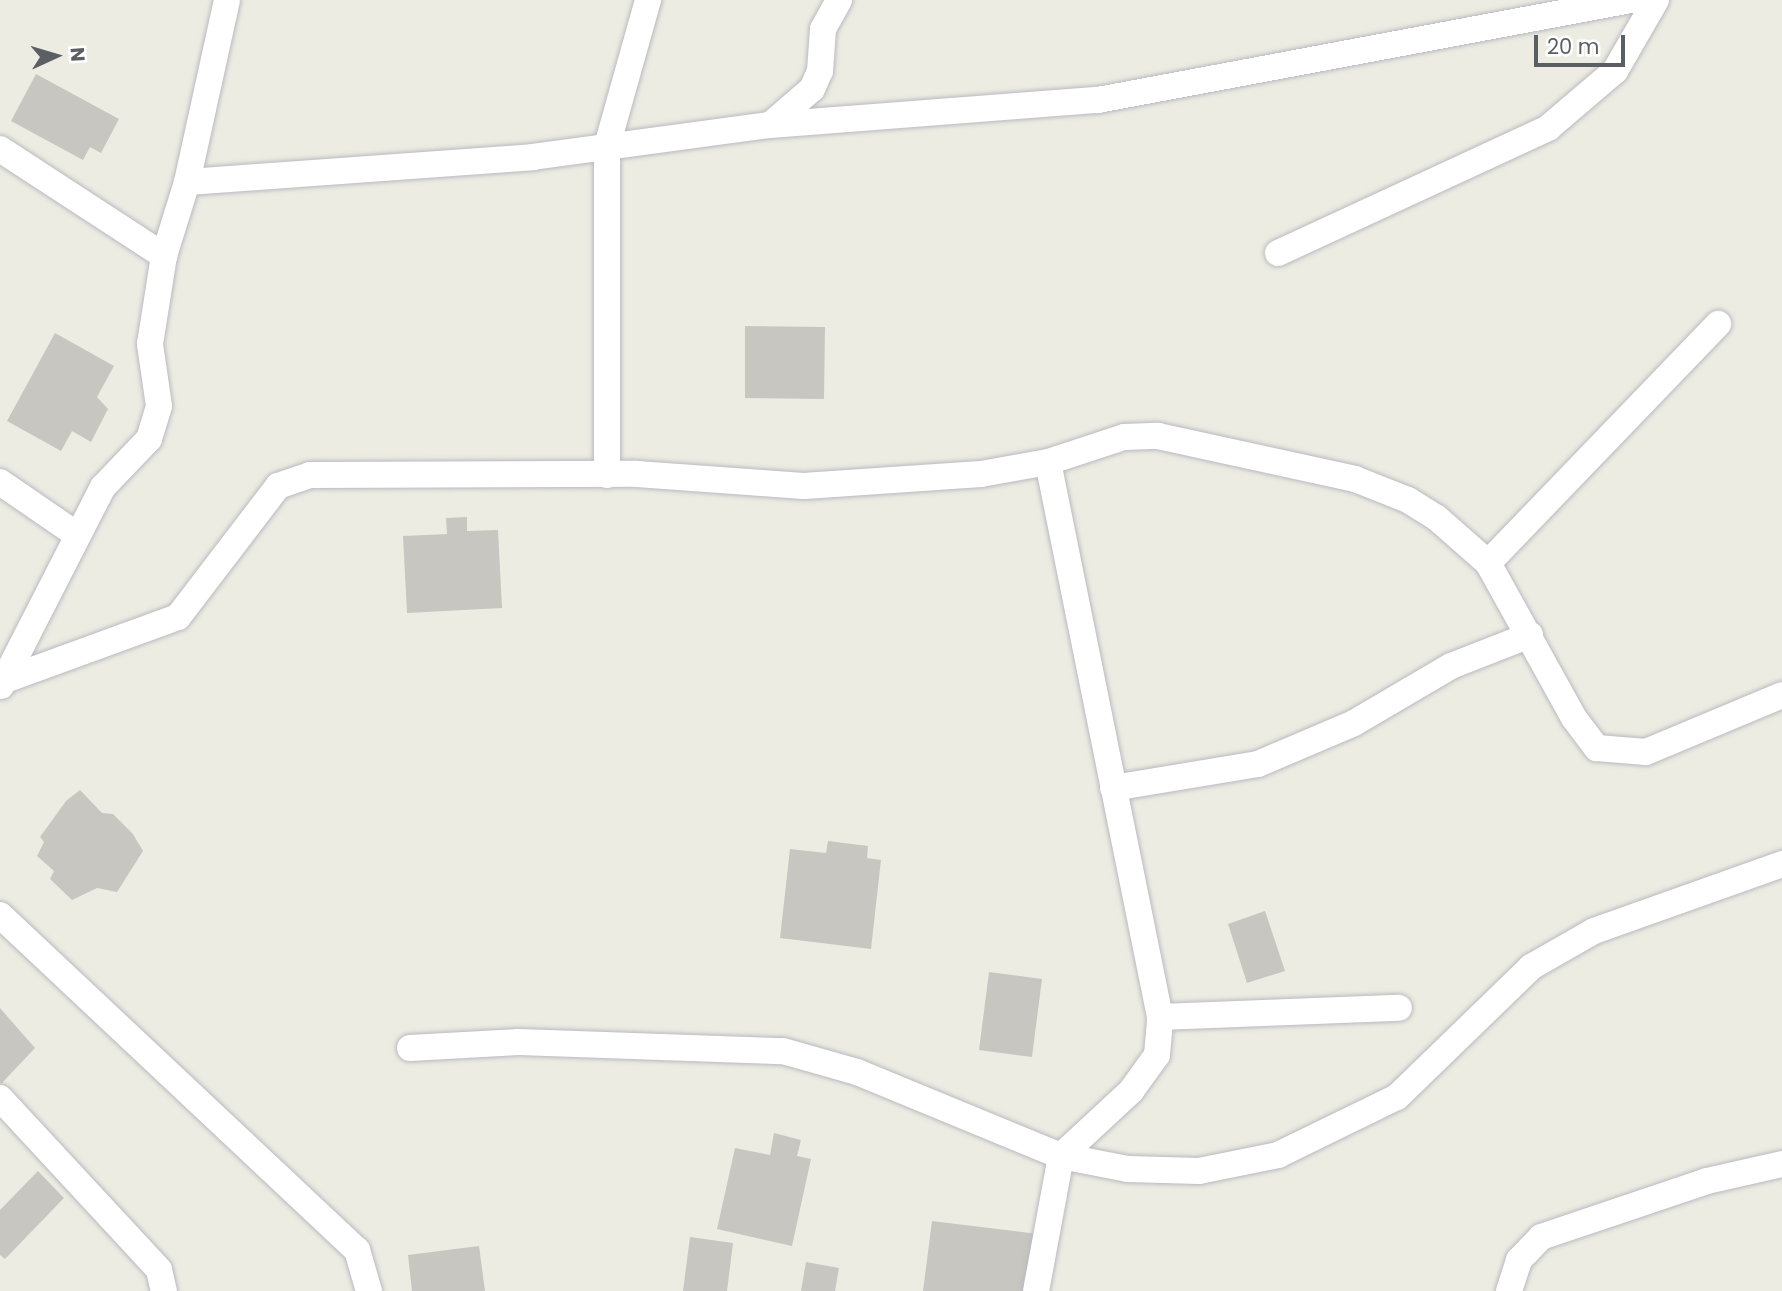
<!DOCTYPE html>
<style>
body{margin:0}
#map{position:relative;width:1782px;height:1291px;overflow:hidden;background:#edece3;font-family:Poppins,sans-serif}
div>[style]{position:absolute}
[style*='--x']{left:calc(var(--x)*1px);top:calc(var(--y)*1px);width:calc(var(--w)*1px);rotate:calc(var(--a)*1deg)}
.building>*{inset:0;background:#c8c6c0}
.roads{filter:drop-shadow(0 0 2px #b8babf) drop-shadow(0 0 2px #b8babf)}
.street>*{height:26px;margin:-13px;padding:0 13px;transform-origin:13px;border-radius:13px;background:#fff}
span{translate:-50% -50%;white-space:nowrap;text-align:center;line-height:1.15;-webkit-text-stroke:5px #fff;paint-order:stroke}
.north{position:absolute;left:21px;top:21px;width:70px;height:70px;-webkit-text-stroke:5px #fff;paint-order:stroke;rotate:86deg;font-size:19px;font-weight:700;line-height:28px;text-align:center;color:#5b5e63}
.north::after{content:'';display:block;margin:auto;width:24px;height:32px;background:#5b5e63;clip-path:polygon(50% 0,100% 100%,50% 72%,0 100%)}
.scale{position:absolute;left:1534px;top:35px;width:91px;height:32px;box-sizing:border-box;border:4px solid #5b5e63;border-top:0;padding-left:9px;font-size:21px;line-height:24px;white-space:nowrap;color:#5b5e63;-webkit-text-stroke:5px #fff;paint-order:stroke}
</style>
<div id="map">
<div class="building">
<i style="clip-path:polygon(36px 74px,119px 119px,101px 153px,90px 147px,83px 160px,11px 121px)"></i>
<i style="clip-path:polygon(745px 326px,825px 327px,824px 399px,745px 398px)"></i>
<i style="clip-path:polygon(55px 333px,114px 366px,97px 397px,108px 409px,91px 442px,72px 431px,61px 451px,7px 421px)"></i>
<i style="clip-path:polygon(467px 517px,467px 531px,498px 530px,502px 608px,407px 613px,403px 536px,447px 534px,446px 518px)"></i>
<i style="clip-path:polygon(80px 790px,102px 813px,113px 814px,133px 834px,143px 851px,117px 892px,97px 888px,72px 900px,50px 879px,54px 871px,37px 856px,44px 842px,40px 837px,66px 801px)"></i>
<i style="clip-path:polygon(828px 841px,868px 846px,867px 858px,881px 860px,871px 949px,780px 938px,790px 849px,826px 853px)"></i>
<i style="clip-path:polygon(1265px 911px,1285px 971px,1247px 983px,1228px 924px)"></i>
<i style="clip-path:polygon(989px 972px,1042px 979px,1032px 1057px,979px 1050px)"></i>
<i style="clip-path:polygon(0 1008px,35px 1048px,1px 1084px,0 1082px)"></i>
<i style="clip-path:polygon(774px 1133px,801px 1140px,797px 1156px,811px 1159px,792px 1246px,717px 1229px,735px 1148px,770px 1155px)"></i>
<i style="clip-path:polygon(38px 1171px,64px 1198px,5px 1259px,0 1255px,0 1210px)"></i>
<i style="clip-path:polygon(932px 1221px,1038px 1234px,1031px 1291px,923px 1291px)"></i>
<i style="clip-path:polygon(690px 1237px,733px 1243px,727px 1291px,683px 1291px)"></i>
<i style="clip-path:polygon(479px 1246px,485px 1291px,412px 1291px,408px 1255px)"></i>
<i style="clip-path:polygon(806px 1262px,839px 1268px,835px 1291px,801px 1291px)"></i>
</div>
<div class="roads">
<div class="street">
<i style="--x:770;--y:125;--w:55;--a:-40.6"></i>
<i style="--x:812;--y:89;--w:20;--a:-66"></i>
<i style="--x:820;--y:71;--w:42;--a:-85.9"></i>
<i style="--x:823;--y:29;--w:33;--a:-61"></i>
<i style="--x:0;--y:149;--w:196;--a:33.1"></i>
<i style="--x:187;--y:182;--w:347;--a:-4.1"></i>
<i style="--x:533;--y:157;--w:239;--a:-7.7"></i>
<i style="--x:770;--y:125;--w:329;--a:-4.4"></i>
<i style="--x:1098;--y:100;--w:542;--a:-10.63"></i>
<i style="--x:1278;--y:253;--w:298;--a:-24.8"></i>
<i style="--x:1548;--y:128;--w:88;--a:-40.4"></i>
<i style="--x:1615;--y:71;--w:82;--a:-60"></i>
<i style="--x:607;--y:475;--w:329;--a:-90"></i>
<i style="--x:607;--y:146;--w:152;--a:-74.3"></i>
<i style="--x:0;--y:482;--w:93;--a:34.5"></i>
<i style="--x:1488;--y:563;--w:332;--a:-46.1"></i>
<i style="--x:5;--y:680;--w:184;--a:-20"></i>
<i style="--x:178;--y:617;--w:165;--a:-52.6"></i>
<i style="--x:278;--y:486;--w:34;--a:-19"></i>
<i style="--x:310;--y:475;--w:327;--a:-0.2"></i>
<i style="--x:637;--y:474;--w:167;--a:4.1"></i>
<i style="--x:804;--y:486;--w:177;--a:-3.9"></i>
<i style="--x:981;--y:474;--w:68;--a:-10.2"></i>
<i style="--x:1048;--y:462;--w:80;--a:-18.2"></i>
<i style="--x:1124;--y:437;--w:34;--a:-2"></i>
<i style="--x:1158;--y:436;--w:202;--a:12.3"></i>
<i style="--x:1355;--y:479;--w:57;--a:21.6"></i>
<i style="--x:1408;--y:500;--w:34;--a:32"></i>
<i style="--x:1437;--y:518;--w:68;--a:41.4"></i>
<i style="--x:1488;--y:563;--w:177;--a:61"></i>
<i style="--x:1574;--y:718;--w:38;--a:53"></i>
<i style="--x:1597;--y:748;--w:49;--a:4.7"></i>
<i style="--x:1646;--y:752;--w:147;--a:-22.7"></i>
<i style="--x:1;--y:686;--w:224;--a:-62.9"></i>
<i style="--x:103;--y:487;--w:66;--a:-46.2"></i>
<i style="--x:149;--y:439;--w:34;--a:-73"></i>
<i style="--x:159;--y:406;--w:63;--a:-98.3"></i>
<i style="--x:150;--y:344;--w:89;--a:-81"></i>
<i style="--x:164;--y:256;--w:77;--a:-72.7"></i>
<i style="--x:187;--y:182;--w:186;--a:-77.6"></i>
<i style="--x:1113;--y:788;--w:147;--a:-9.4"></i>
<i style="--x:1258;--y:764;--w:104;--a:-23.1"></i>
<i style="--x:1354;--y:723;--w:113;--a:-30.4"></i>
<i style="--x:1451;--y:666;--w:85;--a:-21.4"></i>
<i style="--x:0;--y:915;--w:490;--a:43.2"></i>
<i style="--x:357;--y:1250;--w:43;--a:73.7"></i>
<i style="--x:1160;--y:1017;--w:239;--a:-2.2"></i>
<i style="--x:410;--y:1048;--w:109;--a:-3.2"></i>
<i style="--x:519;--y:1042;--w:264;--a:2"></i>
<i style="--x:783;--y:1051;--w:77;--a:15.8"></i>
<i style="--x:857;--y:1072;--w:221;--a:22.4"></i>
<i style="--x:1061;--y:1156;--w:68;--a:11"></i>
<i style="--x:1128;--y:1169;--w:71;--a:1.6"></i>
<i style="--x:1199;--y:1171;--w:81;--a:-11.4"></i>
<i style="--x:1278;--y:1155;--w:132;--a:-26"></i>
<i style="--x:1397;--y:1097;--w:187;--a:-44.1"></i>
<i style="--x:1531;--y:967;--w:73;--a:-29.7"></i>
<i style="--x:1594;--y:931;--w:200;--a:-19.6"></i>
<i style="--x:0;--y:1098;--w:234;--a:47.2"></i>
<i style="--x:159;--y:1270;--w:22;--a:77"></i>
<i style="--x:1036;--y:1291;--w:137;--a:-79.5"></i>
<i style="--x:1061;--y:1156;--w:96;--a:-42.9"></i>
<i style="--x:1131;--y:1091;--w:44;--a:-54.2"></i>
<i style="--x:1157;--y:1055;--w:38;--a:-85"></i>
<i style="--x:1160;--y:1017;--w:566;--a:-101.41"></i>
<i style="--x:1509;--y:1291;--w:33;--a:-72"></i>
<i style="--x:1519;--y:1260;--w:32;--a:-46"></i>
<i style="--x:1541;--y:1237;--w:175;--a:-18.6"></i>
<i style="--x:1707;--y:1181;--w:77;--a:-12.8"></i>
</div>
</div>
<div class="north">N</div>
<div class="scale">20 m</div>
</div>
